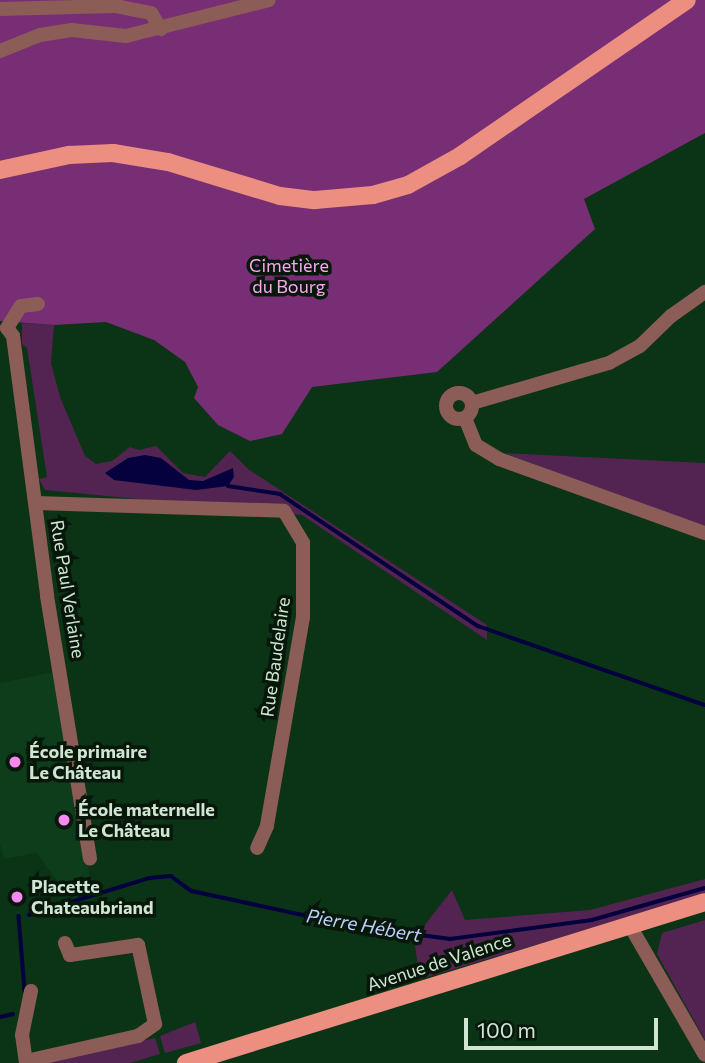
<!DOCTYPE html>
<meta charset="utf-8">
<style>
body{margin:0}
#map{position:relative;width:705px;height:1063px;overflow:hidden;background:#0b3316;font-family:Commissioner,sans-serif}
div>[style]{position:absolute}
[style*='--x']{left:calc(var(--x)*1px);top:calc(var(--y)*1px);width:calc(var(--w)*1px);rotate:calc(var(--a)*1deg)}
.built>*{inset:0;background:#0d3d1b}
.green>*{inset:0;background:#532451}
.forest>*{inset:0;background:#772e75}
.water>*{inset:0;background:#04013e}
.stream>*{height:3.5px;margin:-1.75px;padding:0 1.75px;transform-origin:1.75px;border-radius:1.75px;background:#04013e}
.minor>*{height:14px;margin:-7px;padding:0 7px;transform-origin:7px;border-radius:7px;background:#8b5d56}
.minor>.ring{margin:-7px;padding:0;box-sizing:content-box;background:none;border:14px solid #8b5d56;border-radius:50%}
.major>*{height:18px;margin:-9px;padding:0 9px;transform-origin:9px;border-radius:9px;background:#ec8e80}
.dots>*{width:19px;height:19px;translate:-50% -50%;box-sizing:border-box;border:4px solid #07170a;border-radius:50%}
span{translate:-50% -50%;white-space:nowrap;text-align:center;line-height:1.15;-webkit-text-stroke:7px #07170a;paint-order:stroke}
.park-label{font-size:18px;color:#f8a7f2}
.street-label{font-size:18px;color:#d0e5d2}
.poi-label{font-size:18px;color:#d0e5d2;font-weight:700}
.left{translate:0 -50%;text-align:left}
.water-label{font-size:19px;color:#becffd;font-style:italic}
.scale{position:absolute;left:464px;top:1018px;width:194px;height:32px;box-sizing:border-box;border:4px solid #d0e5d2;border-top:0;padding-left:9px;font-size:21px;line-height:24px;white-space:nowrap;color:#d0e5d2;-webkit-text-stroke:5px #07170a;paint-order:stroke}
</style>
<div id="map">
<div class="built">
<i style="clip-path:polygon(54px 672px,91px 884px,64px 890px,36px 853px,4px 859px,0 844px,0 683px)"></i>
</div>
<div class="green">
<i style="clip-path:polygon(22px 323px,54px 325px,51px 363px,60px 397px,85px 456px,96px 464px,112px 461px,130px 447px,139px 450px,156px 446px,183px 473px,205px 477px,230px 451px,248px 469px,487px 625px,487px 640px,302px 515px,45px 490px,39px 479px,47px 477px,27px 348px,22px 344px)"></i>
<i style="clip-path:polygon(505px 453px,705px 463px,705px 529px)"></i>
<i style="clip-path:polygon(705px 879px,705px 895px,420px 979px,414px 939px,452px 890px,465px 920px,590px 910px)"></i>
<i style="clip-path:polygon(705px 920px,705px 1040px,657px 954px,662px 933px)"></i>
<i style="clip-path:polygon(195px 1022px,201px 1043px,165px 1053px,160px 1036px)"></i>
<i style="clip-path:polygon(155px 1038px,160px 1054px,130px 1063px,44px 1063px)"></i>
</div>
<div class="forest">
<i style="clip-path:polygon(0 0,705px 0,705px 133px,584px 199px,595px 229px,437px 372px,312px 387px,282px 434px,250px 441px,218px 425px,194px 398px,198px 387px,185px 362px,154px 340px,106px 322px,54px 325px,0 321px)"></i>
</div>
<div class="water">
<i style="clip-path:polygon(145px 455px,161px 458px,189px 480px,203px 481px,233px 468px,234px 477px,228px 486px,196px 490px,114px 480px,105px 473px,128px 458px)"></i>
</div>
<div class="stream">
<i style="--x:228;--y:486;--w:53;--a:8.7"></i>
<i style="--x:280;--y:494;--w:238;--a:33.7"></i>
<i style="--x:478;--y:626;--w:240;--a:19.2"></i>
<i style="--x:29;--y:915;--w:126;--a:-17.1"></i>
<i style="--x:149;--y:878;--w:22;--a:-5"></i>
<i style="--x:171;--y:876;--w:26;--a:36"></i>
<i style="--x:192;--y:891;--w:166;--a:12.2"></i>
<i style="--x:354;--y:926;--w:97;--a:7.7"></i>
<i style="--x:450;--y:939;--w:143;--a:-7.6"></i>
<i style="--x:592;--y:920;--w:117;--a:-15.8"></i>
<i style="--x:19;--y:916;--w:75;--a:85.4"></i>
<i style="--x:0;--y:1017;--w:13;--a:-13"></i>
</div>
<div class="minor">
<i style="--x:0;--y:9;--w:115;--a:-1.5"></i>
<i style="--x:115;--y:6;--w:37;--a:11"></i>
<i style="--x:151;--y:13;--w:19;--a:58"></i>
<i style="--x:0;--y:51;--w:43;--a:-21.8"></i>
<i style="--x:40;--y:35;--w:32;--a:-9"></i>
<i style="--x:72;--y:30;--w:54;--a:6.3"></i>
<i style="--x:126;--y:36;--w:147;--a:-14.1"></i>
<i style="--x:7;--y:328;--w:10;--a:53"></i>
<i style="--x:13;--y:336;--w:262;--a:82.5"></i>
<i style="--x:47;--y:596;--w:266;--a:80.7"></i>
<i style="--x:7;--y:328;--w:26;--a:-58"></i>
<i style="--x:21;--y:306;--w:17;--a:-7"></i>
<i class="ring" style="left:446px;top:393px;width:12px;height:12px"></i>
<i style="--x:472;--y:403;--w:143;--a:-16.3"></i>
<i style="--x:609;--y:363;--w:35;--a:-29"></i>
<i style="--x:640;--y:346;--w:43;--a:-44.1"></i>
<i style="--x:671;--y:316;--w:42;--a:-35.2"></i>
<i style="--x:465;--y:418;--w:29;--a:68"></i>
<i style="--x:476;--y:445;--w:27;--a:31"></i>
<i style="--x:499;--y:459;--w:219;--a:19.8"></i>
<i style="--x:36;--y:503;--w:248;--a:1.8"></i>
<i style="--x:284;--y:511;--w:37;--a:59"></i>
<i style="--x:303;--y:543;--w:74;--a:90"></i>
<i style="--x:303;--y:617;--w:212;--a:99.8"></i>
<i style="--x:267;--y:826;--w:24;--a:114"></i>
<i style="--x:629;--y:924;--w:151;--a:59.9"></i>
<i style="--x:26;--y:1061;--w:115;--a:-12.6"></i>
<i style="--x:138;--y:1036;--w:21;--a:-35"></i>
<i style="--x:155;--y:1024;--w:81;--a:-102.1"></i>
<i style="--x:138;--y:945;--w:69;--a:171.6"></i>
<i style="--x:70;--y:955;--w:13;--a:-113"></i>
<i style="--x:26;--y:1063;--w:28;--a:-98"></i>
<i style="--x:22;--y:1035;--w:45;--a:-78.4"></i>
</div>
<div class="major">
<i style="--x:0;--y:170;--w:71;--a:-12.3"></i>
<i style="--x:69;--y:155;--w:44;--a:-2.6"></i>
<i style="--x:113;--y:153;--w:56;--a:9.3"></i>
<i style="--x:168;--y:162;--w:117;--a:16.9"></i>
<i style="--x:280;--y:196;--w:35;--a:7"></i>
<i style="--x:315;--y:200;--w:58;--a:-4.9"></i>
<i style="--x:373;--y:195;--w:36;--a:-16"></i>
<i style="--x:408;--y:185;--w:60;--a:-29.1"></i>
<i style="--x:460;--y:156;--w:275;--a:-34.5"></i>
<i style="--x:186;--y:1063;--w:543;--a:-17.23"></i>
</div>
<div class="dots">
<i style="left:15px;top:762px;background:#f589ef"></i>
<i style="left:64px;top:820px;background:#f589ef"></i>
<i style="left:17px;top:897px;background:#f589ef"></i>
</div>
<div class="park-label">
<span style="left:289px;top:276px">Cimetière<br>du Bourg</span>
</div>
<div class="street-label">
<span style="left:68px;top:589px;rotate:81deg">Rue Paul Verlaine</span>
<span style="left:275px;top:657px;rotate:-82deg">Rue Baudelaire</span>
<span style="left:439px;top:962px;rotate:-18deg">Avenue de Valence</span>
</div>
<div class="poi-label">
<span class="left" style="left:29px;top:762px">École primaire<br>Le Château</span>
<span class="left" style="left:78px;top:820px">École maternelle<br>Le Château</span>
<span class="left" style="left:31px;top:897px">Placette<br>Chateaubriand</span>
</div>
<div class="water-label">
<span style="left:364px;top:925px;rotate:10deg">Pierre Hébert</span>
</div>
<div class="scale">100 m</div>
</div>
